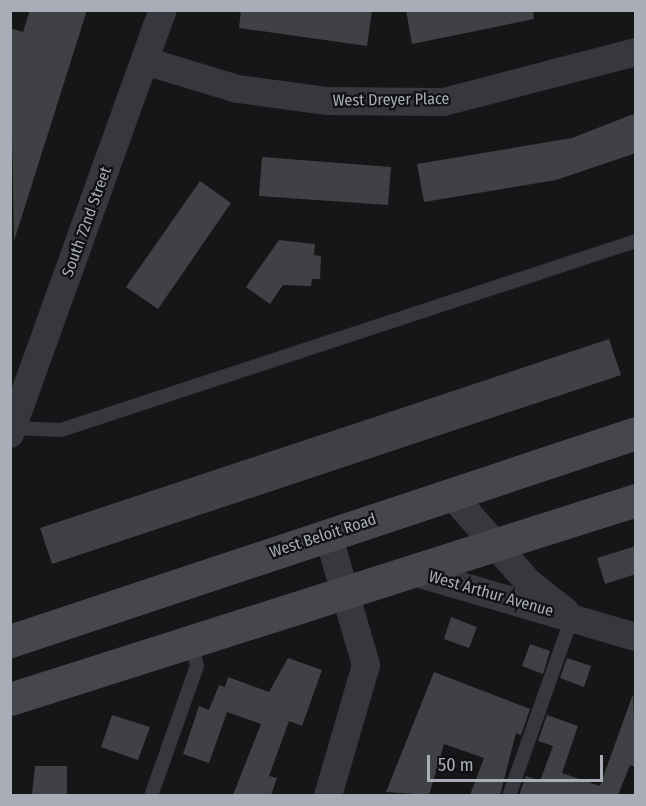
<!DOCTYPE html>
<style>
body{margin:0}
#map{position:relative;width:646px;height:806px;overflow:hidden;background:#161618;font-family:"Fira Sans Condensed",sans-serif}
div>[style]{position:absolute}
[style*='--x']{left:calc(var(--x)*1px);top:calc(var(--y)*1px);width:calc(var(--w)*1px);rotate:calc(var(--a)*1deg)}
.building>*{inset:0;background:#404145}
.lane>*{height:14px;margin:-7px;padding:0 7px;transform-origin:7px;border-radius:7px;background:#37383d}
.street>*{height:28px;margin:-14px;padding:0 14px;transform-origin:14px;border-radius:14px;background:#37383d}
.secondary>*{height:33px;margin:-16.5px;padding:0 16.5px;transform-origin:16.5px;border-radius:16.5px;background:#45474d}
span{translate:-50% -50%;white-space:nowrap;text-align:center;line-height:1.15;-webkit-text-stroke:4.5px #111113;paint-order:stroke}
.street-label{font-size:16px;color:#a8adb8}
.frame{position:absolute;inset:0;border:12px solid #a8adb8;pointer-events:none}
.scale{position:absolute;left:427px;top:755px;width:176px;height:27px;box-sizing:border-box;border:3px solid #a8adb8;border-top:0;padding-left:8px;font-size:18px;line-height:21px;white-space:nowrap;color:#a8adb8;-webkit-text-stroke:4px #111113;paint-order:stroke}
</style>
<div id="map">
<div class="building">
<i style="clip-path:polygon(30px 10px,87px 10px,14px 241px,10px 28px,23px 32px)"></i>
<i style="clip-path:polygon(241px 10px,372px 10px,367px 46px,239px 28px)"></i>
<i style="clip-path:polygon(406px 10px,533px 10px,534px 19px,412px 44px)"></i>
<i style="clip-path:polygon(636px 113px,636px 153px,556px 180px,424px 202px,417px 164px,572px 138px)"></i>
<i style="clip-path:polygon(262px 157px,391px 167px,388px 205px,259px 196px)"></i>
<i style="clip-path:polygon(200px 181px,231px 203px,158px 309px,126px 287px)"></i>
<i style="clip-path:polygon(279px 240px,315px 244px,314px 255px,321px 256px,320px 279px,312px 279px,311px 286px,283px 285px,270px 304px,246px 287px)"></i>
<i style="clip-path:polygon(609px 339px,621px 375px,52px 564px,40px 528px)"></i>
<i style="clip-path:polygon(636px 546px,636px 574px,605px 584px,597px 558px)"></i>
<i style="clip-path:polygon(451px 617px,477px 627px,469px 648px,444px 639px)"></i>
<i style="clip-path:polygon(530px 644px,550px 651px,543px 674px,522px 666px)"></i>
<i style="clip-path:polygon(288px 658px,322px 670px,302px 726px,289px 721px,269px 776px,277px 778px,271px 795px,233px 795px,261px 724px,227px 712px,209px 763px,183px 754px,199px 706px,209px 710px,219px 685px,225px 687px,228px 677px,269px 692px)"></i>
<i style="clip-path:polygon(567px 658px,591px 666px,584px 687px,560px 678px)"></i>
<i style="clip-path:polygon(434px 672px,530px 709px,521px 735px,516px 733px,500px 795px,470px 795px,484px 758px,444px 744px,429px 795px,386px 792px)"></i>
<i style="clip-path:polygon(633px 694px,636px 767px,630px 765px,618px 795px,519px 795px,526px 776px,540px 781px,553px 746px,538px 741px,547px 715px,578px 726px,562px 773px,600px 786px)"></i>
<i style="clip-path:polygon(112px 715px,150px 727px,138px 760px,101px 747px)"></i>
<i style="clip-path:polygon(35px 766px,67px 766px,67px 795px,32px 795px)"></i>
</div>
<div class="lane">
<i style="--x:13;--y:428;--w:48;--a:2.4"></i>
<i style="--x:61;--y:430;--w:605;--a:-18.2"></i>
<i style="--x:151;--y:796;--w:138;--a:-70.5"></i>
<i style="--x:197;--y:666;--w:25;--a:-102"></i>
<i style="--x:509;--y:796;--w:190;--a:-70.6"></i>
</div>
<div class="street">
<i style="--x:145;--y:61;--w:97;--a:16.8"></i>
<i style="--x:238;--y:89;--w:90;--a:7.7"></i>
<i style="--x:327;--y:101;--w:117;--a:0.5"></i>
<i style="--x:444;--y:102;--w:198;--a:-14.6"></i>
<i style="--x:10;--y:434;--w:451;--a:-70.2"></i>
<i style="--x:451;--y:494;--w:117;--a:48.8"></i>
<i style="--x:528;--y:582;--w:48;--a:38.3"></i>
<i style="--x:410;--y:571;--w:235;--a:16.3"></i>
<i style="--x:328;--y:796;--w:136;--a:-73.8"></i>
<i style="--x:366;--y:665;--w:136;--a:-106.2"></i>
</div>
<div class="secondary">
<i style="--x:10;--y:641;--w:660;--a:-18.38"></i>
<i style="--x:10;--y:699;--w:657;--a:-17.64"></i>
</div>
<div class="street-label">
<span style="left:391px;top:100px;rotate:-1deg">West Dreyer Place</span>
<span style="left:87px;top:222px;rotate:-70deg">South 72nd Street</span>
<span style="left:323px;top:536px;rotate:-18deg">West Beloit Road</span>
<span style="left:491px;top:594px;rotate:16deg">West Arthur Avenue</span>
</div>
<div class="frame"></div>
<div class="scale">50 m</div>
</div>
